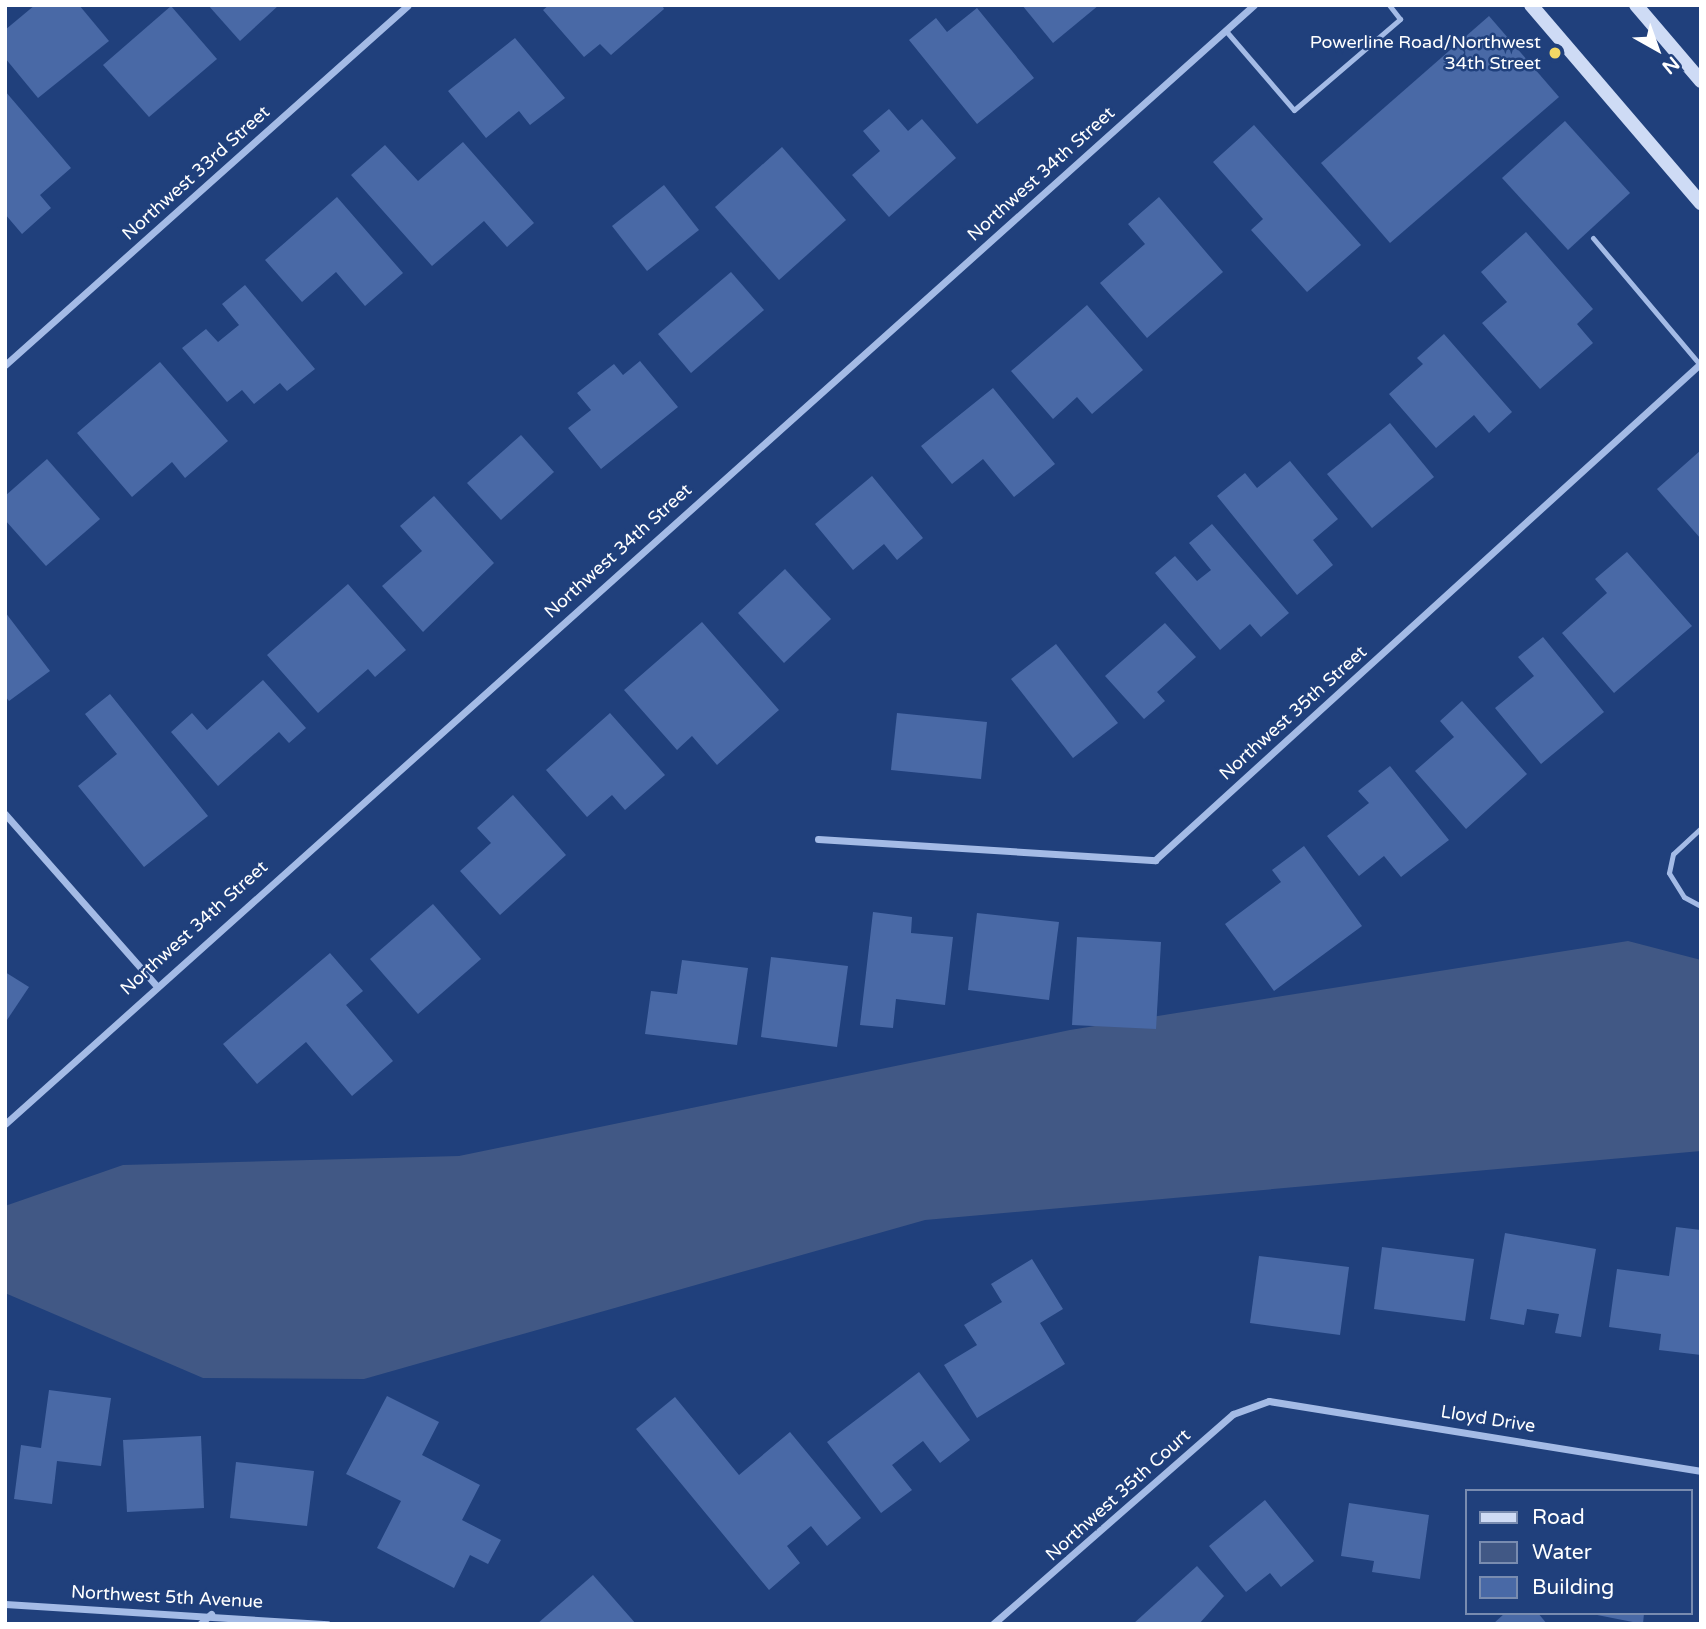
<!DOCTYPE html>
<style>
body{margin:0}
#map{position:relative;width:1706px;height:1629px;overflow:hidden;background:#20407c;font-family:"Varela Round",sans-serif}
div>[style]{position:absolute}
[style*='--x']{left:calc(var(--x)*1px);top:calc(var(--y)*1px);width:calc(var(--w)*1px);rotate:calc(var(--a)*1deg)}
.water>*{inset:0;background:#415885}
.building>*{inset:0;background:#4969a6}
.service>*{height:5px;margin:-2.5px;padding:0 2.5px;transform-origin:2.5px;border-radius:2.5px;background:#a4bbe6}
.minor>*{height:7px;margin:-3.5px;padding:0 3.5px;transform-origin:3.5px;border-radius:3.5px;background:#a4bbe6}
.secondary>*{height:14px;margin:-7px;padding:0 7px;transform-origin:7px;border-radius:7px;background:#cedbf5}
.dots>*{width:19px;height:19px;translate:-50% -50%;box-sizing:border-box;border:4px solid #20407c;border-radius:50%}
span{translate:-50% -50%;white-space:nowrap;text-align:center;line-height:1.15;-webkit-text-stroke:5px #20407c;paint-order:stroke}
.poi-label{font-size:18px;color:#fff}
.right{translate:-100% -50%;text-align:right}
.street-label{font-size:18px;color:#fff}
.frame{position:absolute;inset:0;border:7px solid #fff;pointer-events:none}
.legend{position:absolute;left:1465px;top:1489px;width:228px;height:126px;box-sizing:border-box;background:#20407c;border:2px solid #798cb0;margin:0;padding:9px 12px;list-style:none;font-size:21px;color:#fff}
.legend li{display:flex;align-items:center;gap:14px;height:35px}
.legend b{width:35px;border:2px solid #798cb0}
.north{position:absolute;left:1622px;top:14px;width:70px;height:70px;-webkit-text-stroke:5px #20407c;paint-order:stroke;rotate:140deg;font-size:19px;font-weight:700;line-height:28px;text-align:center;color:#fff}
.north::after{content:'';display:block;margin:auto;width:24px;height:32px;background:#fff;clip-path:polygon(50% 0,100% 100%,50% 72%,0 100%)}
</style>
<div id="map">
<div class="water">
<i style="clip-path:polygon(1628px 941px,1701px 960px,1701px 1151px,925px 1220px,364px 1379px,203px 1378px,5px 1293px,5px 1206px,123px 1165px,459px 1156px,1070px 1030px)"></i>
</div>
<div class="building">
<i style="clip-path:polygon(35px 5px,79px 5px,109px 41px,38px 98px,5px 58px,5px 30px)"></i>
<i style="clip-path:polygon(208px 5px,279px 5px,240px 41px)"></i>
<i style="clip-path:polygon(549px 5px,662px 5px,664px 9px,611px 55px,600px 44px,584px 57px,543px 10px)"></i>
<i style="clip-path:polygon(1022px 5px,1099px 5px,1053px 43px)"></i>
<i style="clip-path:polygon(171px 6px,217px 59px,149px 117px,103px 65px)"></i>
<i style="clip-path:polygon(977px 8px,1034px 78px,977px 124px,909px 40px,936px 18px,947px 32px)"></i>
<i style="clip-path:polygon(1489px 16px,1559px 97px,1390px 243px,1321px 163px)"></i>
<i style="clip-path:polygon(515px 38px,565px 98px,530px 125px,519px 111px,486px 138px,448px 91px)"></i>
<i style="clip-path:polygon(5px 91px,71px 168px,40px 195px,51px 208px,22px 234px,5px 214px)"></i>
<i style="clip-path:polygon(889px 109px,908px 131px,922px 119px,956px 158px,889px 217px,852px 175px,880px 151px,863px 131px)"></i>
<i style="clip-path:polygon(1565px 121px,1630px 193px,1568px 250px,1502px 178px)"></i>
<i style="clip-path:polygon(1254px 125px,1361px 245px,1307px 292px,1251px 230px,1263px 219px,1213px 162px)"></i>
<i style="clip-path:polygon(463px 142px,534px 223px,507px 247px,484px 221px,432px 266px,351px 175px,385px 145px,418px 181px)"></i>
<i style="clip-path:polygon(782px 147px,846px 220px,779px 280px,715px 207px)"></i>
<i style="clip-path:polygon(664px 185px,699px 230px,647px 271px,612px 226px)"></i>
<i style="clip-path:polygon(337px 197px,403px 273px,365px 306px,336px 272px,302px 302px,265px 260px)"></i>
<i style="clip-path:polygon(1159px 197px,1223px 272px,1147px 338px,1100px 283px,1145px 244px,1128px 224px)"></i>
<i style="clip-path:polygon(1526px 232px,1593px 309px,1577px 324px,1593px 343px,1540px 389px,1482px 323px,1507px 302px,1481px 272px)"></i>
<i style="clip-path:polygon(731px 272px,764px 310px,691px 373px,658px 334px)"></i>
<i style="clip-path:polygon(245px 285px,315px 369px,287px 391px,280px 383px,254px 404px,242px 390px,227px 402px,182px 348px,206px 329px,218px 342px,239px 325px,222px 304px)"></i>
<i style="clip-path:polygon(1087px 305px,1143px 370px,1092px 414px,1077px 397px,1053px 419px,1011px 371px)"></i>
<i style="clip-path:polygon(1444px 334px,1512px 412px,1489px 433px,1474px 415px,1436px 448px,1389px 394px,1423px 364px,1417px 358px)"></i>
<i style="clip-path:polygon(640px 361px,678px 407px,601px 469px,568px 428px,591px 410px,577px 393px,614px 364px,623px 375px)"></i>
<i style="clip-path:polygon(160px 362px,228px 441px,185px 478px,172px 462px,132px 497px,77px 433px)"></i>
<i style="clip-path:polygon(993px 388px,1055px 464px,1014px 497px,983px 459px,952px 484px,921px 446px)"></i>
<i style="clip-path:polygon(1390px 423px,1434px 477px,1372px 528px,1327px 474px)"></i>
<i style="clip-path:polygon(521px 435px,554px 472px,501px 520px,467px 483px)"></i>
<i style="clip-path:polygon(1701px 450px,1701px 539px,1657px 489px)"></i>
<i style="clip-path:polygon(47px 459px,100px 519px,46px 566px,5px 520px,5px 496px)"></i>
<i style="clip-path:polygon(1290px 461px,1338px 519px,1313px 540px,1333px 565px,1297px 595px,1217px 496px,1245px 473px,1257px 488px)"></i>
<i style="clip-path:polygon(872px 476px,923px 538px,897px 560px,884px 544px,853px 570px,815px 524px)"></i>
<i style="clip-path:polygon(434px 496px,494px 563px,423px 632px,382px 586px,422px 551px,400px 526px)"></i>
<i style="clip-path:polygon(1212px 524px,1289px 613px,1261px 637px,1250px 624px,1220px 650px,1155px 573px,1175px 556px,1197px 581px,1211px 570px,1189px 543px)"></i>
<i style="clip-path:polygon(1627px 552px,1692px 626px,1614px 693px,1562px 633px,1607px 593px,1595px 579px)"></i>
<i style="clip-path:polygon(785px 569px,831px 619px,784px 663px,738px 613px)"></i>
<i style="clip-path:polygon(348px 584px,406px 650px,375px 677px,368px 669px,318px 713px,267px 655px)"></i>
<i style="clip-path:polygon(5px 612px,50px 671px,9px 701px,5px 696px)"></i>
<i style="clip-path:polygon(702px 622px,779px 710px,717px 765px,692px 736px,677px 750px,624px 690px)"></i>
<i style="clip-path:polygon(1165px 623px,1196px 657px,1157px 692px,1165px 701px,1144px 719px,1105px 676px)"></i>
<i style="clip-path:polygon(1543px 637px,1604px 712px,1541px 764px,1495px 708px,1534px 676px,1518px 657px)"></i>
<i style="clip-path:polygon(1056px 644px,1118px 723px,1073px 758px,1011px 679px)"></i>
<i style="clip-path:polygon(263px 680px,306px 728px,289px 743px,279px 732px,218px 786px,171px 732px,192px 713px,207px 730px)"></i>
<i style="clip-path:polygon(110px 694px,208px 816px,144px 867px,78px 786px,117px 754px,85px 714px)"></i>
<i style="clip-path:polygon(1462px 701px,1527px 774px,1466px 829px,1415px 771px,1454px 737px,1440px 721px)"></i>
<i style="clip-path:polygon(610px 713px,665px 775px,625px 810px,612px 795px,587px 817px,546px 770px)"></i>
<i style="clip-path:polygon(897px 713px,987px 722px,981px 779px,891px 770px)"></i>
<i style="clip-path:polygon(1390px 766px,1449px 840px,1401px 877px,1384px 856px,1359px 876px,1327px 836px,1369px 803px,1358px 791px)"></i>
<i style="clip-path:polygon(513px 795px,566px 855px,500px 915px,460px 871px,491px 843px,477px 828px)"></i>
<i style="clip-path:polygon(1304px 846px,1362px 926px,1274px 991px,1225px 924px,1281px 882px,1272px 870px)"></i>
<i style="clip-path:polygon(433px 904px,481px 959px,418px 1014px,370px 959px)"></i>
<i style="clip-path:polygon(873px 912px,912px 917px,911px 933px,953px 937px,945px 1005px,896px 999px,893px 1028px,860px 1025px)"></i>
<i style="clip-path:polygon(977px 913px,1059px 922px,1049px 1000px,968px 990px)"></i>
<i style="clip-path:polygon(1077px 937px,1161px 942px,1156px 1029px,1072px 1025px)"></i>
<i style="clip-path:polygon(330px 953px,363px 991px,346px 1005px,393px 1061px,352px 1096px,306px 1042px,257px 1084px,223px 1044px)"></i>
<i style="clip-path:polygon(771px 957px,848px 966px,837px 1047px,761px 1037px)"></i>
<i style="clip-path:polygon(682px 960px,748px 968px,737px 1045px,645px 1034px,651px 991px,677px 994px)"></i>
<i style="clip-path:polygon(5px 972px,29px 987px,5px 1023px)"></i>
<i style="clip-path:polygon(1676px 1227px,1701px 1230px,1701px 1355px,1659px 1350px,1661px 1334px,1609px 1327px,1617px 1269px,1669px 1276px)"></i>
<i style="clip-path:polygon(1505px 1233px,1596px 1249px,1581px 1337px,1555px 1333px,1559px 1314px,1527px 1309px,1524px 1325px,1490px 1319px)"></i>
<i style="clip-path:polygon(1382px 1247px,1474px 1259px,1465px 1321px,1374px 1309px)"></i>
<i style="clip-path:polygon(1259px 1256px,1349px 1267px,1340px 1335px,1250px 1323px)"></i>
<i style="clip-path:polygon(1032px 1259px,1063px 1309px,1040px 1323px,1065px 1364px,977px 1418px,944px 1365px,977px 1345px,964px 1325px,1002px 1302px,991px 1284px)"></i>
<i style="clip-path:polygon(919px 1372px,970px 1440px,940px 1463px,923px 1441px,892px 1465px,912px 1490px,881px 1513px,827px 1442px)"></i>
<i style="clip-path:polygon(49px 1390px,111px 1398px,101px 1466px,57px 1461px,52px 1504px,14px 1499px,21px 1445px,41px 1448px)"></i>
<i style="clip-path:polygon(387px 1396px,439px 1422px,422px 1455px,480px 1485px,462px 1520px,501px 1540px,488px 1564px,470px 1555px,454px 1588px,377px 1548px,401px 1501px,346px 1474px)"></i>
<i style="clip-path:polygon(675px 1397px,739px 1475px,790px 1432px,861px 1518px,827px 1546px,811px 1526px,787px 1546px,800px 1563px,769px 1590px,636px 1429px)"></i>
<i style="clip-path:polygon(201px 1436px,204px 1508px,127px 1512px,123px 1440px)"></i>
<i style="clip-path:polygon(236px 1462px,314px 1471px,307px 1526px,230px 1518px)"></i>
<i style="clip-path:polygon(1265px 1500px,1314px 1561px,1281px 1587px,1270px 1573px,1246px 1592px,1209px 1546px)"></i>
<i style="clip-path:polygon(1349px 1503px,1429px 1515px,1420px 1579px,1372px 1572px,1374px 1561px,1341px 1556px)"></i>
<i style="clip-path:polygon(1197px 1566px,1224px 1596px,1199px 1624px,1133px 1624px)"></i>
<i style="clip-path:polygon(593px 1575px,636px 1624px,537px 1624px)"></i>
<i style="clip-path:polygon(1505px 1613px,1538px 1613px,1547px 1624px,1493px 1624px)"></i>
<i style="clip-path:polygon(1587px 1613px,1644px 1613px,1643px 1624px)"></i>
</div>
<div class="service">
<i style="--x:1226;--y:31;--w:104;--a:49.3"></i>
<i style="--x:1294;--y:110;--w:140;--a:-40.6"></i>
<i style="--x:1400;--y:19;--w:18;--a:-128"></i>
<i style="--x:1593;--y:238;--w:167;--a:49.8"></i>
<i style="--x:1701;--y:828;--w:38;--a:137"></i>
<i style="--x:1673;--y:854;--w:19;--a:102"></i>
<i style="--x:1669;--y:873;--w:28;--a:58"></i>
<i style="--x:1684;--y:897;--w:19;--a:28"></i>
</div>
<div class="minor">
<i style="--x:5;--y:365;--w:540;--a:-41.77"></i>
<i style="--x:5;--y:814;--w:227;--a:48.6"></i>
<i style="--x:818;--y:839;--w:338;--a:3.6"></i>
<i style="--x:1155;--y:860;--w:738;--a:-42.31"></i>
<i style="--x:5;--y:1124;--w:1677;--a:-41.86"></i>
<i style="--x:5;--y:1604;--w:323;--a:3.6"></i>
<i style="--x:200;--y:1624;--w:15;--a:-42"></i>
<i style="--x:993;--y:1624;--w:319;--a:-41.2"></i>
<i style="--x:1233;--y:1414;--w:38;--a:-20"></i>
<i style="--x:1269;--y:1401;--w:438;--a:9.2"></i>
</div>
<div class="secondary">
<i style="--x:1531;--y:5;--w:261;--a:49.4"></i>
<i style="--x:1636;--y:5;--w:100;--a:49.5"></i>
</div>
<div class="dots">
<i style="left:1555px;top:53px;background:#f3d865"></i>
</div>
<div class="poi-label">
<span class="right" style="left:1541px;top:53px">Powerline Road/Northwest<br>34th Street</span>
</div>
<div class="street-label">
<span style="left:196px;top:173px;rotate:-42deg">Northwest 33rd Street</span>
<span style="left:1041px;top:174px;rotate:-42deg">Northwest 34th Street</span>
<span style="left:618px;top:551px;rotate:-42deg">Northwest 34th Street</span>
<span style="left:1293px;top:713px;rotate:-42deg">Northwest 35th Street</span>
<span style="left:194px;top:928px;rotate:-42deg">Northwest 34th Street</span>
<span style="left:1488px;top:1419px;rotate:9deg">Lloyd Drive</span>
<span style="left:1118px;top:1495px;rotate:-42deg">Northwest 35th Court</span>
<span style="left:167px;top:1597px;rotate:3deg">Northwest 5th Avenue</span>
</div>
<div class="frame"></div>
<ul class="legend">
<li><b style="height:9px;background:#cedbf5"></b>Road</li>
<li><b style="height:19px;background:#415885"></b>Water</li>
<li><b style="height:19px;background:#4969a6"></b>Building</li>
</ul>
<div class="north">N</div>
</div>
